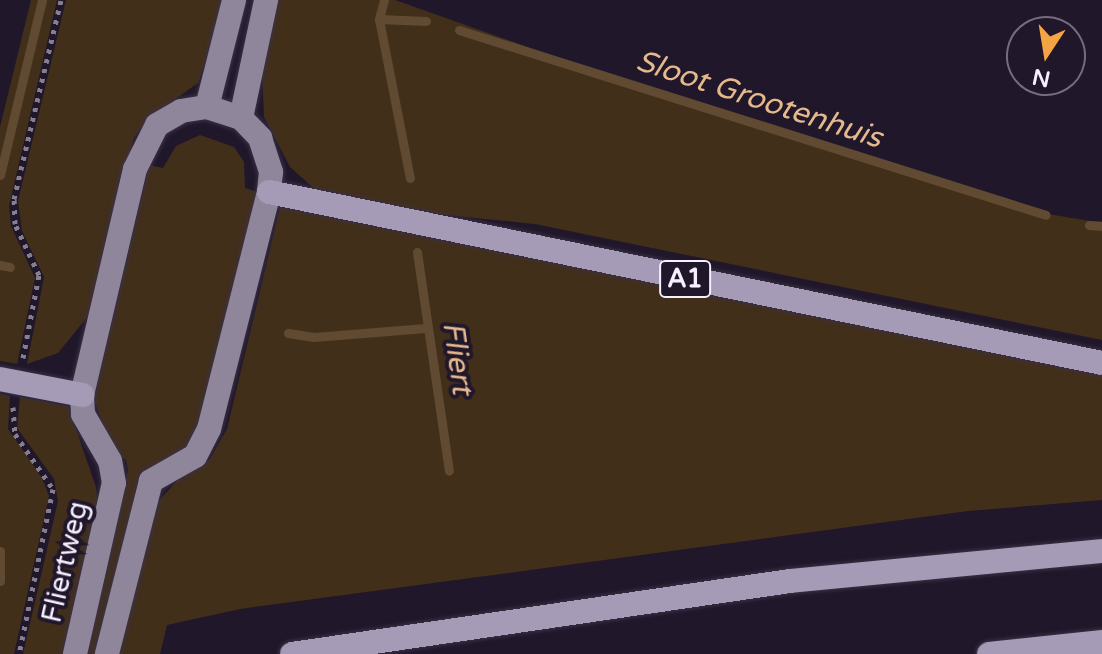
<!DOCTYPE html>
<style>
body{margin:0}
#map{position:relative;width:1102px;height:654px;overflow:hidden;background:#20172b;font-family:"Varela Round",sans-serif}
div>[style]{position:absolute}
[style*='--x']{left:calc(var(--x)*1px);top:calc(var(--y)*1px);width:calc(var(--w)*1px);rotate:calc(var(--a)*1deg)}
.green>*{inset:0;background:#422f1a}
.stream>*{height:9px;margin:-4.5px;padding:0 4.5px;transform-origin:4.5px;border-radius:4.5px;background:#604a32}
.path>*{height:5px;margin-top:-2.5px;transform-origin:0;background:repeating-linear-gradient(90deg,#867f90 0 4px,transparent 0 10px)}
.roads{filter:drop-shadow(0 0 2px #3a3144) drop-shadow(0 0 2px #3a3144)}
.major>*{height:24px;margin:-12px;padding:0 12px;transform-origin:12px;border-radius:12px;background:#8f869c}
.highway>*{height:24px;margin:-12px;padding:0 12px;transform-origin:12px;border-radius:12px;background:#a69bb6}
span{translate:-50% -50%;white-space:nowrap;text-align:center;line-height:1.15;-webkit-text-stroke:8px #20172b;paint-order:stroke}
.shield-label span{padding:2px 6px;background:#20172b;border:2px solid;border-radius:6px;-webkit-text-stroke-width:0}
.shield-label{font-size:26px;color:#f5effe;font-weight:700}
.street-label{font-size:28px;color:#f5effe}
.water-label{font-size:30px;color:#e5b98c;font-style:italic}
.north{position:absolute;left:1006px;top:16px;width:80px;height:80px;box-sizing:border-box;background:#20172b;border:2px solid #756d7f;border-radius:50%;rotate:192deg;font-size:22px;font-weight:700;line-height:32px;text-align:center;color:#f5effe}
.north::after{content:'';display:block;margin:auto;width:28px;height:36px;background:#f4a443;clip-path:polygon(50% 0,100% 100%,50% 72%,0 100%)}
</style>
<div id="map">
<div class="green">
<i style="clip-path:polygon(31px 0,57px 0,9px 206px,11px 226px,35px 278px,17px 364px,0 361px,0 127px)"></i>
<i style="clip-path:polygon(66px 0,227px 0,198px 83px,154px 114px,134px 137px,89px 315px,58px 353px,27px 364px,44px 277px,22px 231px,18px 201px)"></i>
<i style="clip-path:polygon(276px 0,395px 0,717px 114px,1048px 214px,1102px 223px,1102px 340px,535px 224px,417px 212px,319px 193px,290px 167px,264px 117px,262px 74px)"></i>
<i style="clip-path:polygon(200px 135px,234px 147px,244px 162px,245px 188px,258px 192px,206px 415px,187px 448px,141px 473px,97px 654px,85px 654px,128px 470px,126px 460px,108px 443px,94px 398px,149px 165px,163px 168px,176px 146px)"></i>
<i style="clip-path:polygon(280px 207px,1102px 374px,1102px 500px,968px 511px,240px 609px,167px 625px,160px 654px,115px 654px,157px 503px,177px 481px,210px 459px,227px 429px)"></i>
<i style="clip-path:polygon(0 394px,10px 396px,8px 429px,42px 478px,49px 496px,14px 654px,0 654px)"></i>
<i style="clip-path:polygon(20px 397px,68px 406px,96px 487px,98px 507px,67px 654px,23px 654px,58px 501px,54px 479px,17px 428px)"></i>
</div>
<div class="stream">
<i style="--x:384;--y:0;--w:20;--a:105"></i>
<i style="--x:379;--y:19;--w:162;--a:79"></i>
<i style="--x:379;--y:19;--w:47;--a:2.4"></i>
<i style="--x:459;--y:30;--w:615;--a:17.49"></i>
<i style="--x:0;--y:175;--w:180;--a:-76.5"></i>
<i style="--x:1089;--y:225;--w:13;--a:4"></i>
<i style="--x:417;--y:252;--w:221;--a:81.7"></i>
<i style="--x:0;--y:265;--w:10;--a:11"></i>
<i style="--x:288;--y:333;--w:26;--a:9"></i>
<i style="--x:314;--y:337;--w:112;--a:-4.6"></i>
<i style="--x:0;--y:551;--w:30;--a:90"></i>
</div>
<div class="path">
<i style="--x:23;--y:358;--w:85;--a:-79.1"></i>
<i style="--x:39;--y:275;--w:56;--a:-115.2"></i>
<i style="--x:15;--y:224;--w:25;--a:-92"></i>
<i style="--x:14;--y:199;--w:204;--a:-76.7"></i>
<i style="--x:13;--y:407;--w:27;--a:86"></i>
<i style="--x:15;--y:434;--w:67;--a:55.4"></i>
<i style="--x:53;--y:489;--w:168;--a:101.6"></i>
</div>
<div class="roads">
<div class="major">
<i style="--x:207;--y:107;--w:110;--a:-75.8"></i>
<i style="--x:241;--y:118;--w:121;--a:-78"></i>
<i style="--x:75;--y:654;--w:175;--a:-77.2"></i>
<i style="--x:114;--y:483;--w:22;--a:-100"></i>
<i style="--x:110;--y:461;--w:54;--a:-119.9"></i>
<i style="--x:83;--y:414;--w:19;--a:-93"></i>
<i style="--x:82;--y:395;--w:232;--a:-76.8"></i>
<i style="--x:135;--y:169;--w:49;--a:-63.4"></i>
<i style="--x:157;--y:125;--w:28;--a:-30"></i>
<i style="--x:181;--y:111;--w:26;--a:-9"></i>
<i style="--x:207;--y:107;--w:36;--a:18"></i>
<i style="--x:241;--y:118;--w:28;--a:46"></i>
<i style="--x:260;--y:138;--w:36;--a:72"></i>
<i style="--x:271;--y:172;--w:20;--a:96"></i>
<i style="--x:269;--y:192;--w:244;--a:104.2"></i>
<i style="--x:209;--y:429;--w:30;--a:117"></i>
<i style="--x:195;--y:456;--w:51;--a:150.4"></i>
<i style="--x:151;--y:481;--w:179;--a:104.3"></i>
</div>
<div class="highway">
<i style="--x:269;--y:192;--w:850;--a:11.6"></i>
<i style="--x:0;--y:379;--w:84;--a:11"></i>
<i style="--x:292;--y:654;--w:503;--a:-8.34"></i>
<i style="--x:790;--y:581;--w:313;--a:-5.5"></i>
<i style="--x:989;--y:654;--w:114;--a:-6.1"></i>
</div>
</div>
<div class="shield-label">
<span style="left:685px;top:279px">A1</span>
</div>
<div class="street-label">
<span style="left:65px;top:562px;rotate:-77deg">Fliertweg</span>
</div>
<div class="water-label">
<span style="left:759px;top:100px;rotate:18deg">Sloot Grootenhuis</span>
<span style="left:457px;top:358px;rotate:82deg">Fliert</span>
</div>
<div class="north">N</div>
</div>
